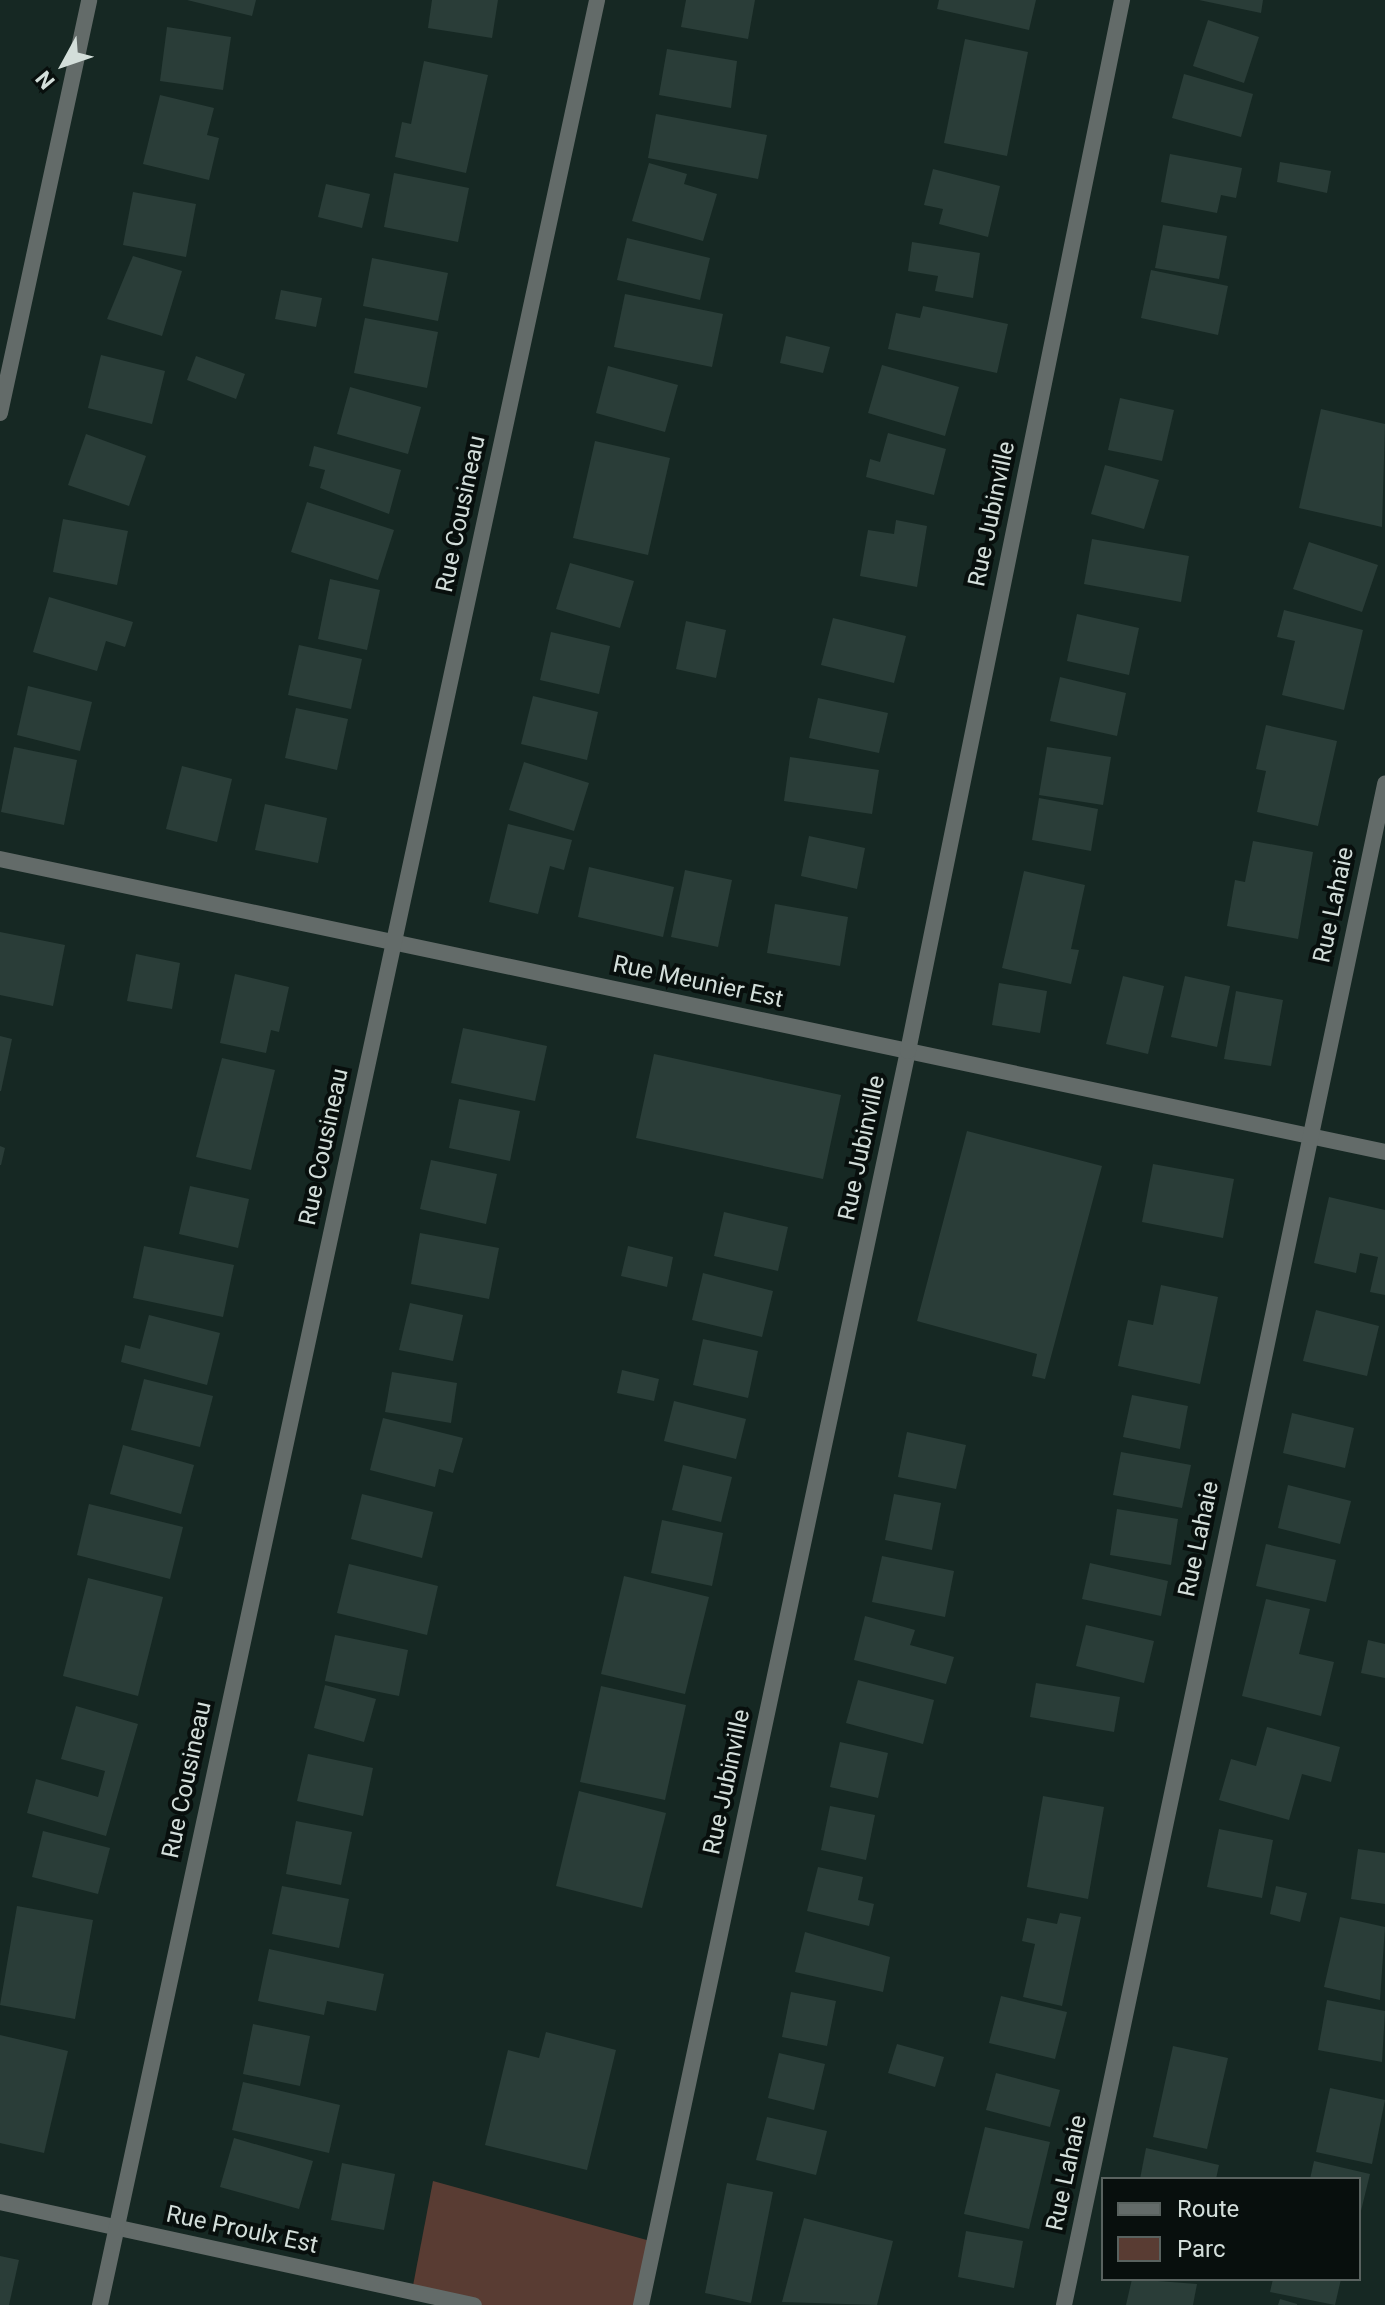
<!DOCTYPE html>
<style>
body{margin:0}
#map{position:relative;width:1385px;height:2305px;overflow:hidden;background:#162823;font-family:Roboto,sans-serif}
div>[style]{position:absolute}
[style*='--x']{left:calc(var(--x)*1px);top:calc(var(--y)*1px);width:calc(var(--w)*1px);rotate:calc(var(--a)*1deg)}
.green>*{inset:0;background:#593c33}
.building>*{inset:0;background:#2a3d38}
.minor>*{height:16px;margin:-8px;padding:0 8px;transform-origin:8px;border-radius:8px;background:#636b69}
span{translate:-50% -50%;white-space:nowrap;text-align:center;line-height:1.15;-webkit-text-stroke:8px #080f0d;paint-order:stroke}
.street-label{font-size:24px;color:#d3deda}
.legend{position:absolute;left:1101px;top:2177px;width:260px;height:104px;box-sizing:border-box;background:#080f0d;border:2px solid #59625f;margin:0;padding:10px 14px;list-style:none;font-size:24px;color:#d3deda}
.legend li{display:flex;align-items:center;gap:16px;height:40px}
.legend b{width:40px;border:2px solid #59625f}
.north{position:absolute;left:24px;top:24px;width:80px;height:80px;-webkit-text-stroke:6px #080f0d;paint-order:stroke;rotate:230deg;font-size:22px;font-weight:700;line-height:32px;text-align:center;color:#d3deda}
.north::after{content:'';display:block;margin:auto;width:28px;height:36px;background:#d3deda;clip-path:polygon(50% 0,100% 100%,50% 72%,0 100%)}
</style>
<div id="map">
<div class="green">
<i style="clip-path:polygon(433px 2181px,654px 2242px,641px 2305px,474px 2305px,412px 2291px)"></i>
</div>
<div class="building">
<i style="clip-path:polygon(187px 0,256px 0,252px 16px)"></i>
<i style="clip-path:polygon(432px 0,498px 0,492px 38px,428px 28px)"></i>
<i style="clip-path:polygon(686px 0,755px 0,748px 39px,681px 27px)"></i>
<i style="clip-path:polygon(939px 0,1036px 0,1029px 30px,937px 9px)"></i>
<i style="clip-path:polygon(1199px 0,1263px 0,1261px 13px)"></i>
<i style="clip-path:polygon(1208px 20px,1259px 37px,1244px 83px,1193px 66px)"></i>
<i style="clip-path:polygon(167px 27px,231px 37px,223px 90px,160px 81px)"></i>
<i style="clip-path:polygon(965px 39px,1028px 52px,1007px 156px,944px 143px)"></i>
<i style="clip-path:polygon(667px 49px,737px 61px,731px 108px,659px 95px)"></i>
<i style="clip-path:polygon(424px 61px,488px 75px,466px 173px,395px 157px,402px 122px,411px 124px)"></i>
<i style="clip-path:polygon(1184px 74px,1253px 94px,1241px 137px,1172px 118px)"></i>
<i style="clip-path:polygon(160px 95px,214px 108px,207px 135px,219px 138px,209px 180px,143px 164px)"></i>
<i style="clip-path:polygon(656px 114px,767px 135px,758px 179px,648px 158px)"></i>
<i style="clip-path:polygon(1170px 154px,1242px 168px,1236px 198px,1221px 195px,1217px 213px,1161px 202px)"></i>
<i style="clip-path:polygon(1280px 162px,1331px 171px,1327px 193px,1277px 182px)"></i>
<i style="clip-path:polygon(649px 163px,687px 174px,684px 184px,717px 194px,703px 241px,632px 221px)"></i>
<i style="clip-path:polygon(933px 169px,1000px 186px,988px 237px,939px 224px,943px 209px,924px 205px)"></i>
<i style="clip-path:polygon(394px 173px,469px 188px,458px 242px,384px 227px)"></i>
<i style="clip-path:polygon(326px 184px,370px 194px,362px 228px,318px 217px)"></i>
<i style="clip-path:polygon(133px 192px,196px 204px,186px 257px,123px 245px)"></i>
<i style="clip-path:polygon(1163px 225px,1227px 236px,1219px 279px,1155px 268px)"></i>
<i style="clip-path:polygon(627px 238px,710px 258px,700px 300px,617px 280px)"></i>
<i style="clip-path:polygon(912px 242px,980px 253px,973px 298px,935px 291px,938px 276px,908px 271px)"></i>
<i style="clip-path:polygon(133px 256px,182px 271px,162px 336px,107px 319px)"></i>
<i style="clip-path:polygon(372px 258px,448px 273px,438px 321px,363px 306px)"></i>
<i style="clip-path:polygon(1151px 270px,1228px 286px,1218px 335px,1141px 318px)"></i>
<i style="clip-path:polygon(281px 290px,322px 298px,316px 327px,275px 319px)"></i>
<i style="clip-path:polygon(625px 294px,723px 314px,712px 367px,614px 347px)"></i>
<i style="clip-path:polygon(923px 306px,1008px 324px,997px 373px,888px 349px,896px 313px,920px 318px)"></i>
<i style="clip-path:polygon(365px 318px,438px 332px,427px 388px,354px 373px)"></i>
<i style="clip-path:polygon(786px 336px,830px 347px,823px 373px,780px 363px)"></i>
<i style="clip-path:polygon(101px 355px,165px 371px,152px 424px,88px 408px)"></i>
<i style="clip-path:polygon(196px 356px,245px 374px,236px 399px,187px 380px)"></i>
<i style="clip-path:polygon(882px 365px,959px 387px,945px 436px,868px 413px)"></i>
<i style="clip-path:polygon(608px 366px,678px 385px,665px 432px,596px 413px)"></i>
<i style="clip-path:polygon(350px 387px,421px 407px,408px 454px,337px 434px)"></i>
<i style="clip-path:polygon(1120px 398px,1174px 410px,1162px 461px,1108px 450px)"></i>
<i style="clip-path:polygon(1321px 409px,1385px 424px,1382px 527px,1299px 508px)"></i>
<i style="clip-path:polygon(888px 433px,946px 449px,934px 495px,866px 477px,870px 459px,880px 462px)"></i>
<i style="clip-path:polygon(86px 434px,146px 456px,129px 506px,68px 485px)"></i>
<i style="clip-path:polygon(595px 441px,670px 458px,648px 555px,573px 538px)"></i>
<i style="clip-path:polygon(314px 446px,401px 470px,389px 514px,320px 488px,325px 470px,309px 466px)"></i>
<i style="clip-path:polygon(1105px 465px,1159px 480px,1144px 529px,1091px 514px)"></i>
<i style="clip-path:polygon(307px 502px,394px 530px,378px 580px,291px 552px)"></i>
<i style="clip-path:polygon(63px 519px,128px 531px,117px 585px,53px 572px)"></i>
<i style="clip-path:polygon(896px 520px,927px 526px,917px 587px,860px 576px,868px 530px,894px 534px)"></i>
<i style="clip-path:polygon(1092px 539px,1189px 556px,1181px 602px,1084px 584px)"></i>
<i style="clip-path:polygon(1309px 542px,1378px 565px,1362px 612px,1293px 589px)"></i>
<i style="clip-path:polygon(570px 563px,634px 581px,620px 628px,556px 609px)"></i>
<i style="clip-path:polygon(330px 579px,380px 590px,367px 650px,318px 639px)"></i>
<i style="clip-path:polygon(49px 597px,133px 622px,125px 647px,106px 641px,97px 671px,33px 652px)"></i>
<i style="clip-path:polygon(1284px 610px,1363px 630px,1344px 710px,1282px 695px,1295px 641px,1277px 637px)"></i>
<i style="clip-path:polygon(1077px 614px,1139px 628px,1129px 675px,1067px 661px)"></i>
<i style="clip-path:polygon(833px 618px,906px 636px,894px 683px,821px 665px)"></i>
<i style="clip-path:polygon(686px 621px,726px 630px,716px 678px,676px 669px)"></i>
<i style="clip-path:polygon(551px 632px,610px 646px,599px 694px,540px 680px)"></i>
<i style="clip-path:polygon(299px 645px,362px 659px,351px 709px,288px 695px)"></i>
<i style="clip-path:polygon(1060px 677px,1126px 693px,1117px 736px,1050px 721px)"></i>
<i style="clip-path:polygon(28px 686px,92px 702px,80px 751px,17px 735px)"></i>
<i style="clip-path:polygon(533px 696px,598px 712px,587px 760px,521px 744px)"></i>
<i style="clip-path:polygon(818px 698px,888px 713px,879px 753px,809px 738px)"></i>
<i style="clip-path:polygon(296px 708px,348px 719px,337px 770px,285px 758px)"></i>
<i style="clip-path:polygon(1266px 725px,1337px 741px,1318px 826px,1257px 812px,1266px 771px,1256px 769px)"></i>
<i style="clip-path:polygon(14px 747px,77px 760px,64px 825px,1px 812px)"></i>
<i style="clip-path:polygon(1047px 747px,1111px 757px,1103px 805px,1039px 795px)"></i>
<i style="clip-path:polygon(790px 757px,879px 770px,872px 814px,784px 801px)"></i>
<i style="clip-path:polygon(524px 762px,589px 783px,574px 831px,509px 810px)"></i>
<i style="clip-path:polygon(182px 766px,232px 779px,217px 842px,166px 829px)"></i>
<i style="clip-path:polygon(1039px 798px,1098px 809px,1091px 851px,1032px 840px)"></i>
<i style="clip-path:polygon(265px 804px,327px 818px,318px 863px,255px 850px)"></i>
<i style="clip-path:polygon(508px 824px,572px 840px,564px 870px,550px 866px,538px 914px,489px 902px)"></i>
<i style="clip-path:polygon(809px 836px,865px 848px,857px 889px,801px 876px)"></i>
<i style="clip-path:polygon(1253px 841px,1313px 852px,1298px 939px,1227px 926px,1235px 880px,1245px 882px)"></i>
<i style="clip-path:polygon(589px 867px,674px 887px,663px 937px,578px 917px)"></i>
<i style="clip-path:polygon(685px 870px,732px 880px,718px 947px,671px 937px)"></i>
<i style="clip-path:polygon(1024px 871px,1085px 885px,1071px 949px,1079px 950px,1071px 984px,1002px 968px)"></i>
<i style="clip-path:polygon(775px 904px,848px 917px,840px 966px,767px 953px)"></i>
<i style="clip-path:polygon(0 932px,65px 945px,53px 1006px,0 995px)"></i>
<i style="clip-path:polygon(136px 954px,180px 963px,172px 1009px,127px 1001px)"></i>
<i style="clip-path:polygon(235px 974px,289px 987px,279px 1032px,271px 1030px,266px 1053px,220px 1043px)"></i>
<i style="clip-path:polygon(1123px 976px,1164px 986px,1148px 1054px,1106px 1044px)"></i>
<i style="clip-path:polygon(1185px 976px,1230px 986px,1217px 1047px,1171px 1037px)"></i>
<i style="clip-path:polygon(999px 983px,1047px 991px,1040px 1033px,992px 1025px)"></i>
<i style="clip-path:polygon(1236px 991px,1283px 1000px,1271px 1066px,1224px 1059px)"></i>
<i style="clip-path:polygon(463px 1028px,547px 1046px,535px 1101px,451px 1083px)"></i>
<i style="clip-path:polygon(0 1036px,12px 1039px,1px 1091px,0 1091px)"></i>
<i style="clip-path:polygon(654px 1054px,841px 1095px,823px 1179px,636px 1138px)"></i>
<i style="clip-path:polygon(222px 1058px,275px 1070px,251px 1170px,196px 1157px)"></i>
<i style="clip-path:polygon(459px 1099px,520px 1111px,510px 1161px,449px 1148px)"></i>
<i style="clip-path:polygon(967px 1131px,1102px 1166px,1045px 1379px,1032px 1376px,1037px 1354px,917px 1321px)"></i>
<i style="clip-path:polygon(0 1146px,5px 1148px,1px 1165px,0 1165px)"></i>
<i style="clip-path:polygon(431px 1160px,497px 1174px,486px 1224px,420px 1209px)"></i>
<i style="clip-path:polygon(1153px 1164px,1234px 1179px,1223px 1238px,1142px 1222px)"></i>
<i style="clip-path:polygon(190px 1186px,249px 1199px,238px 1248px,179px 1234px)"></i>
<i style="clip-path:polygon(1329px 1197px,1385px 1210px,1385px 1295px,1370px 1292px,1378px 1257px,1360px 1253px,1356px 1273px,1314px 1263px)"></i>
<i style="clip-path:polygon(724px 1212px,788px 1227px,778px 1271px,714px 1256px)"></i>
<i style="clip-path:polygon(420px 1233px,499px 1248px,489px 1299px,411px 1284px)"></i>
<i style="clip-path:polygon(144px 1246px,234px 1265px,223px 1317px,133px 1298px)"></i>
<i style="clip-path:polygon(628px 1246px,673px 1257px,667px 1287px,621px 1276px)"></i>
<i style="clip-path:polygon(703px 1273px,773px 1291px,762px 1337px,692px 1320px)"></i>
<i style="clip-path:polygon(1161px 1285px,1218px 1297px,1200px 1384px,1118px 1366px,1128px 1320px,1153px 1325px)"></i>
<i style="clip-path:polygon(410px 1303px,463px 1315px,453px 1361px,399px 1350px)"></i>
<i style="clip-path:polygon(1316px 1310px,1379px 1326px,1367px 1376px,1303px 1361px)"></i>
<i style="clip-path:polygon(149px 1315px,220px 1333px,207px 1385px,121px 1362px,125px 1345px,140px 1349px)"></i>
<i style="clip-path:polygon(703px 1339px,758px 1351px,748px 1398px,693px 1385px)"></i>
<i style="clip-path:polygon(622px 1370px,659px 1379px,654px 1401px,617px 1393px)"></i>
<i style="clip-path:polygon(392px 1372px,457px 1383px,451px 1423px,385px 1412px)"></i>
<i style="clip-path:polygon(144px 1379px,213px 1396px,200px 1447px,131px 1430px)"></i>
<i style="clip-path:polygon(1132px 1395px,1188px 1406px,1180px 1449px,1123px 1437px)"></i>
<i style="clip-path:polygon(674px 1401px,746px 1419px,736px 1459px,664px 1441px)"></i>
<i style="clip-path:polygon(1292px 1413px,1354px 1428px,1345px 1468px,1283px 1453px)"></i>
<i style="clip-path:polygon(383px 1418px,463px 1438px,453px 1473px,439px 1469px,435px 1487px,370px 1470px)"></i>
<i style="clip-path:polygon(907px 1432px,966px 1445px,956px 1489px,898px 1477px)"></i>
<i style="clip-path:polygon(123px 1445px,194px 1465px,181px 1514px,110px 1494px)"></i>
<i style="clip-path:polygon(1121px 1452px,1191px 1465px,1182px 1508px,1113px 1495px)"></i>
<i style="clip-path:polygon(683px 1465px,732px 1477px,721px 1522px,672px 1510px)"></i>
<i style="clip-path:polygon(1288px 1485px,1351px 1501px,1340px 1544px,1278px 1528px)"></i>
<i style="clip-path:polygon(362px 1494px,433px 1512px,422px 1558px,351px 1539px)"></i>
<i style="clip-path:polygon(894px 1494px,941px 1503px,932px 1550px,885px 1540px)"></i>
<i style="clip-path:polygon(89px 1504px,183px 1527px,170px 1579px,77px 1555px)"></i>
<i style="clip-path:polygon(1117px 1509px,1178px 1519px,1171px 1565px,1110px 1555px)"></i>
<i style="clip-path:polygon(662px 1520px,723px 1533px,712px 1586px,651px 1573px)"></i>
<i style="clip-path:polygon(1266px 1544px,1336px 1560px,1326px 1602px,1256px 1586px)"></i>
<i style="clip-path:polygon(882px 1556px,954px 1571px,945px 1617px,872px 1602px)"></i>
<i style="clip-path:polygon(1090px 1563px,1168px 1581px,1161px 1616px,1082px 1599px)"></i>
<i style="clip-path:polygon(349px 1564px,438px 1586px,427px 1635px,337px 1613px)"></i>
<i style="clip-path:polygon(624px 1576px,709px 1597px,685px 1694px,601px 1674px)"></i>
<i style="clip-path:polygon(88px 1578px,163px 1597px,138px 1696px,63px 1676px)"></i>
<i style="clip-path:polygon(1266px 1599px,1310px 1609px,1299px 1654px,1334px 1662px,1321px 1716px,1242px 1696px)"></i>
<i style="clip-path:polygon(865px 1616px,915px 1630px,910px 1645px,954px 1657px,946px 1684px,854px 1660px)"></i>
<i style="clip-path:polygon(1086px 1625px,1154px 1641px,1144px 1683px,1076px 1666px)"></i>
<i style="clip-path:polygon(335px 1635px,408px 1650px,399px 1696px,325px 1681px)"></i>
<i style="clip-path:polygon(1368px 1640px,1385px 1644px,1385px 1678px,1361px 1673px)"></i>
<i style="clip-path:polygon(858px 1680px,934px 1700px,923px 1744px,846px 1723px)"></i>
<i style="clip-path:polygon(1036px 1683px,1120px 1697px,1114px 1732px,1030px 1717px)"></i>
<i style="clip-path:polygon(325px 1685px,376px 1699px,364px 1742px,314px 1728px)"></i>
<i style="clip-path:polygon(601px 1686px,686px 1705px,665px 1800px,580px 1782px)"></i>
<i style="clip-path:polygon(76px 1706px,138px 1724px,106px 1836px,27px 1813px,36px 1779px,98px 1797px,105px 1771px,61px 1759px)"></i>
<i style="clip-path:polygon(1267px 1727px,1340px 1747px,1331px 1782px,1302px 1774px,1289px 1820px,1219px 1800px,1231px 1759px,1256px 1766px)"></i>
<i style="clip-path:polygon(840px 1742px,888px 1753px,878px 1798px,830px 1787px)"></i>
<i style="clip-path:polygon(308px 1754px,373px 1768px,363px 1816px,297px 1801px)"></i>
<i style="clip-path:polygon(579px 1791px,666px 1813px,642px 1908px,556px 1886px)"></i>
<i style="clip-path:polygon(1043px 1796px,1104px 1807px,1088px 1899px,1027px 1887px)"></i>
<i style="clip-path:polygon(830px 1806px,875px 1815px,866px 1860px,821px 1850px)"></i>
<i style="clip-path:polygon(296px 1821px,352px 1832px,341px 1885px,286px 1874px)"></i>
<i style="clip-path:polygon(1219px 1829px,1273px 1840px,1262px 1898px,1207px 1887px)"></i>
<i style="clip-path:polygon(43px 1831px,110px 1848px,98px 1894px,32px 1877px)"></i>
<i style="clip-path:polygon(1358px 1849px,1385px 1853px,1385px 1904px,1351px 1899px)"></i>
<i style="clip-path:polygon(818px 1867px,863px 1877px,858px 1900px,874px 1904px,869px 1926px,807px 1911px)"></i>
<i style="clip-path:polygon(282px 1886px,349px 1899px,339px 1948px,272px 1934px)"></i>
<i style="clip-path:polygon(1276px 1886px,1307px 1893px,1300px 1922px,1270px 1914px)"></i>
<i style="clip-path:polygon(17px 1906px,93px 1920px,75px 2019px,0 2005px)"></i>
<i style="clip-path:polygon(1060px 1913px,1081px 1917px,1062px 2006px,1023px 1997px,1035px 1944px,1022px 1941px,1027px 1918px,1057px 1924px)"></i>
<i style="clip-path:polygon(1340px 1917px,1385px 1927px,1380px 2000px,1324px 1987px)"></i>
<i style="clip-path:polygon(805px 1932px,890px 1957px,883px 1992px,795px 1972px)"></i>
<i style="clip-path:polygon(269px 1949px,384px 1974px,376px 2011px,327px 2001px,324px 2015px,258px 2001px)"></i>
<i style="clip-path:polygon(791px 1992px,836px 2001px,827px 2046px,782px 2037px)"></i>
<i style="clip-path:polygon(1001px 1996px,1067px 2012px,1055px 2059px,989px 2043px)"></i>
<i style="clip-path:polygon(1327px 2000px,1385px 2011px,1382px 2062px,1318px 2050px)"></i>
<i style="clip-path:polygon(253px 2024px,310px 2036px,300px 2086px,243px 2074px)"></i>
<i style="clip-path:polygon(546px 2032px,616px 2050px,587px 2170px,485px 2145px,508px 2050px,539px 2058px)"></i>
<i style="clip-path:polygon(0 2035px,68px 2051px,44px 2153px,0 2143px)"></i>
<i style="clip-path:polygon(897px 2044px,944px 2057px,935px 2087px,888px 2073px)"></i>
<i style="clip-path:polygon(1173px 2046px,1228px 2058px,1207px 2149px,1153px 2137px)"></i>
<i style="clip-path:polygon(779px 2053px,825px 2064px,814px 2110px,768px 2098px)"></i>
<i style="clip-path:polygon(996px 2073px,1060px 2090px,1050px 2127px,986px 2110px)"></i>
<i style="clip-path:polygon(243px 2082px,340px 2105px,329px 2153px,232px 2130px)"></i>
<i style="clip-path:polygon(1330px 2088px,1385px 2100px,1372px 2164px,1316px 2152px)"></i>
<i style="clip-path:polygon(767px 2117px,827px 2131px,816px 2175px,756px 2160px)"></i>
<i style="clip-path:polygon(985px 2127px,1050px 2142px,1029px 2229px,964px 2214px)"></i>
<i style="clip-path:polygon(234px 2138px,313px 2161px,299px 2209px,220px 2187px)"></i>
<i style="clip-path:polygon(1146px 2148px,1219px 2165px,1216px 2179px,1140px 2179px)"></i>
<i style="clip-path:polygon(1314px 2161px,1370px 2174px,1360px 2215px,1359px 2179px,1310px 2179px)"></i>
<i style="clip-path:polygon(342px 2163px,395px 2174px,384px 2230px,331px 2220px)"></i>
<i style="clip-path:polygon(727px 2183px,773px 2192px,751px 2303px,705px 2293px)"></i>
<i style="clip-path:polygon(804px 2218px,893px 2241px,877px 2305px,782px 2302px)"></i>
<i style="clip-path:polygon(966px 2231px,1023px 2241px,1014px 2288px,958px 2277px)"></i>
<i style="clip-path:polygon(0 2256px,19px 2260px,9px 2305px,0 2305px)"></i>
<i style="clip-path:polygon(1132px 2279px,1197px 2284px,1193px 2305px,1126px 2305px)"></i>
<i style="clip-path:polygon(1273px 2279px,1341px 2279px,1335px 2305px,1270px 2292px)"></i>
<i style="clip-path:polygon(1280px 2299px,1297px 2304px,1297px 2305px,1278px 2305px)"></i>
</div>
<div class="minor">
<i style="--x:0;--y:413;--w:422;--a:-77.8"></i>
<i style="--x:0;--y:859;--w:1416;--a:11.94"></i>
<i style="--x:0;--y:2202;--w:485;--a:12.3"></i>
<i style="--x:100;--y:2305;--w:2358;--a:-77.83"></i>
<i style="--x:641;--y:2305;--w:1282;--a:-77.98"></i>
<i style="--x:908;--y:1051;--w:1073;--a:-78.49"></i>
<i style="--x:1064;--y:2305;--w:1555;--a:-78.08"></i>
</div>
<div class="street-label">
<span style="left:461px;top:514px;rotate:-78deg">Rue Cousineau</span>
<span style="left:992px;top:514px;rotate:-78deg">Rue Jubinville</span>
<span style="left:1334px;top:905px;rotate:-78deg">Rue Lahaie</span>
<span style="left:698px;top:982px;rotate:12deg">Rue Meunier Est</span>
<span style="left:324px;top:1147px;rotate:-78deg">Rue Cousineau</span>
<span style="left:862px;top:1148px;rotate:-78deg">Rue Jubinville</span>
<span style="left:1199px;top:1539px;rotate:-78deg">Rue Lahaie</span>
<span style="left:187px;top:1780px;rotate:-78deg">Rue Cousineau</span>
<span style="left:727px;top:1782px;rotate:-78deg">Rue Jubinville</span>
<span style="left:1067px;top:2173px;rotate:-78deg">Rue Lahaie</span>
<span style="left:242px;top:2230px;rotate:12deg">Rue Proulx Est</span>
</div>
<ul class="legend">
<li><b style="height:10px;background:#636b69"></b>Route</li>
<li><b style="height:22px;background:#593c33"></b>Parc</li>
</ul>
<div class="north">N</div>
</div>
